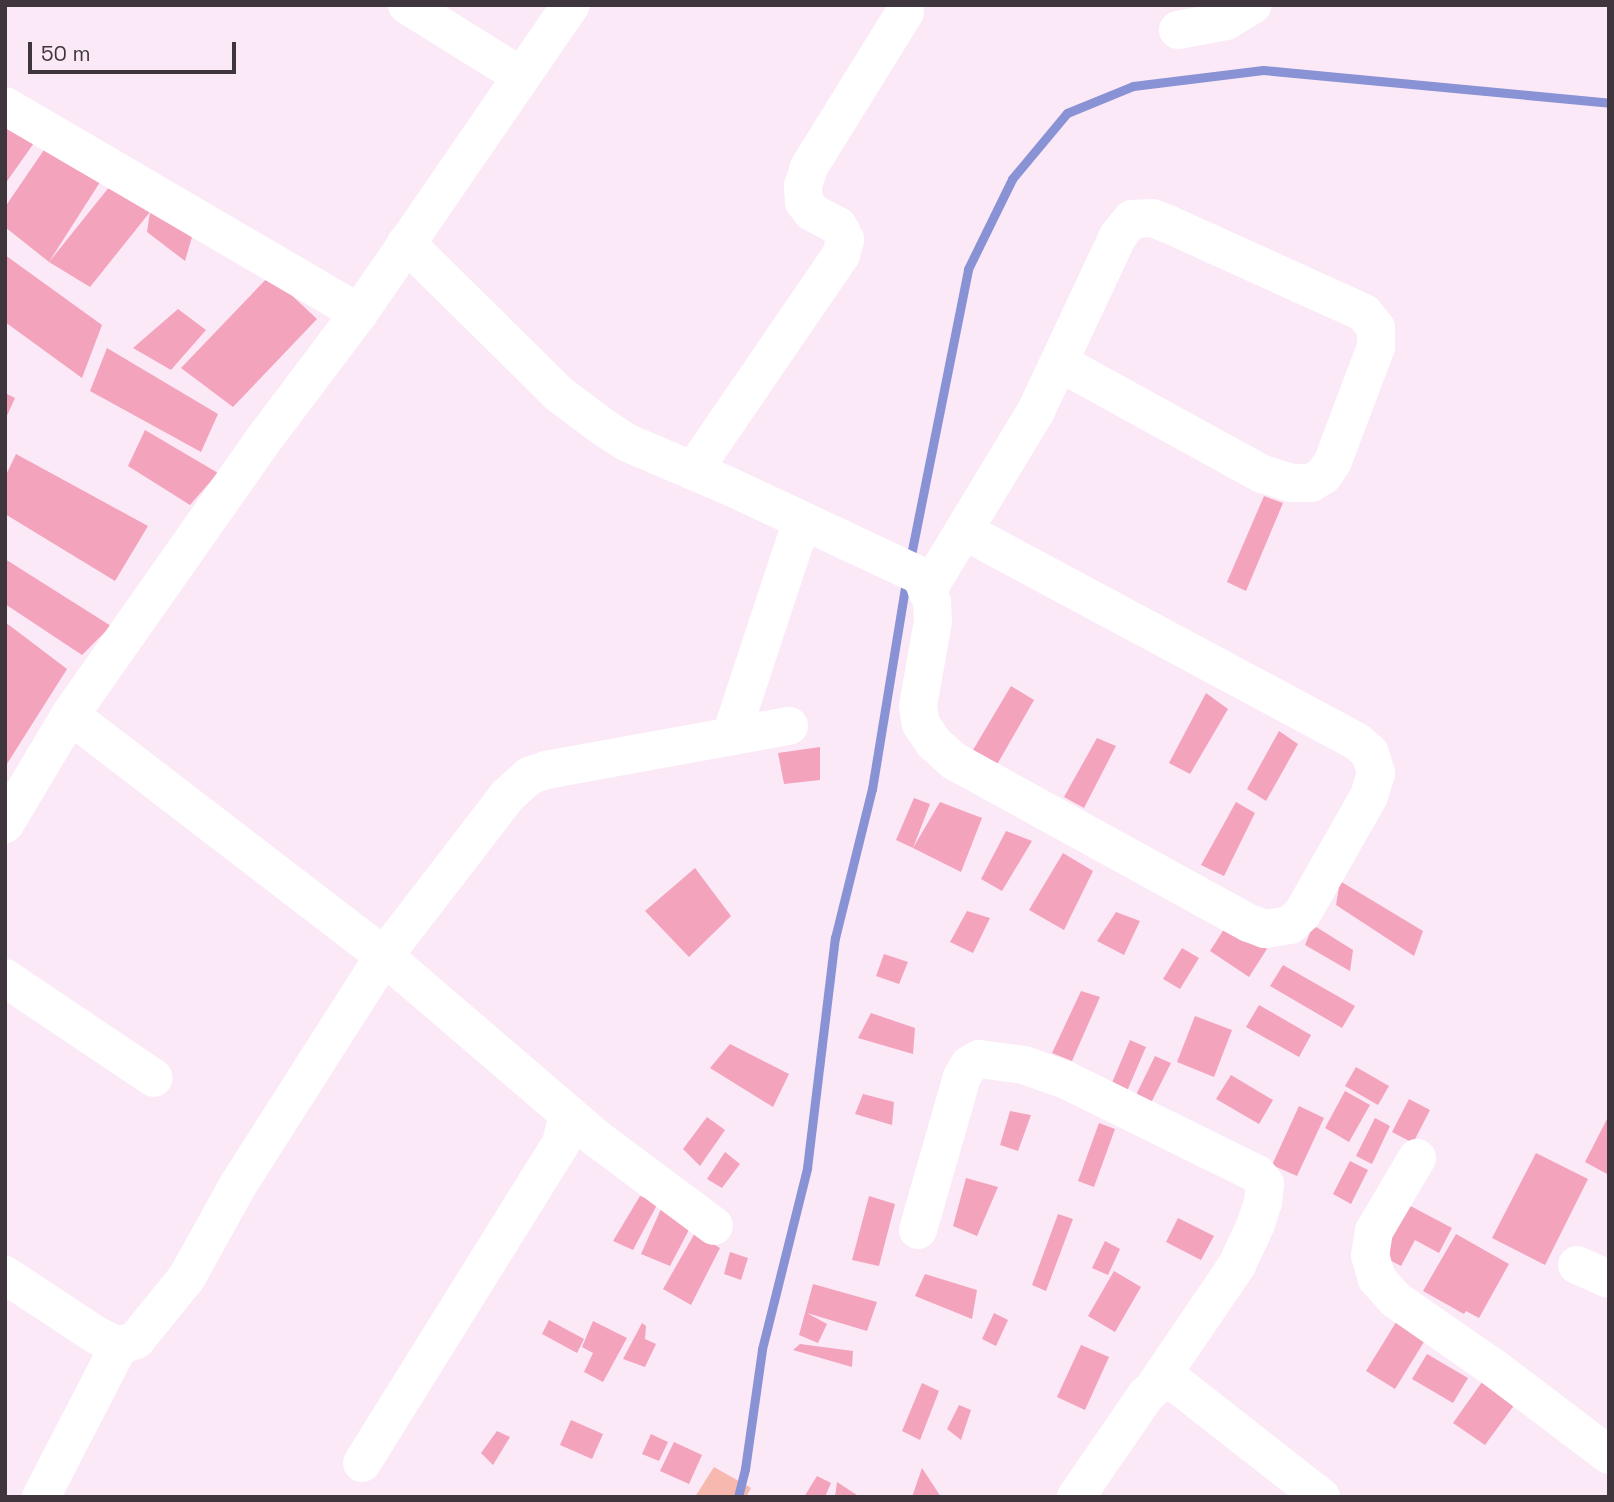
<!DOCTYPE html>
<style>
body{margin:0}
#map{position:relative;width:1614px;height:1502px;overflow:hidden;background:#fbe9f7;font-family:"Space Grotesk",sans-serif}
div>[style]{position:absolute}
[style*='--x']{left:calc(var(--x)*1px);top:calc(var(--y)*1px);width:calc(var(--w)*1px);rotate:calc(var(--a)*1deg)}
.green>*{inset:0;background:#f7b8af}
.stream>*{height:9px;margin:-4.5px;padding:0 4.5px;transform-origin:4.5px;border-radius:4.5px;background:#8892d5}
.building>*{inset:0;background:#f4a3bc}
.minor>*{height:38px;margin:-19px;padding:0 19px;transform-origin:19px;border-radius:19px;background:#fff}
span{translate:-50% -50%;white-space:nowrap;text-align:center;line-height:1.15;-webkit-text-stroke:5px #fbe9f7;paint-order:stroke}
.frame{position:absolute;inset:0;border:7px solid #3e363c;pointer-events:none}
.scale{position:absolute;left:28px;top:42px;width:208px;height:32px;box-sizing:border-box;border:4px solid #3e363c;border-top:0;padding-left:9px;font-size:21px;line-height:24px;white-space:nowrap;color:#3e363c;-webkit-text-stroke:5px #fbe9f7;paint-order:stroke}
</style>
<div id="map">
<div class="green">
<i style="clip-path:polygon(714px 1467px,751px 1488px,746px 1497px,695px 1497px)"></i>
</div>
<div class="stream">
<i style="--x:910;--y:560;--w:297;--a:-78.7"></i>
<i style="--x:968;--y:269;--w:100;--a:-63.9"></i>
<i style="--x:1012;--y:179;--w:86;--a:-50.2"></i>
<i style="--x:1067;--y:113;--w:71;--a:-22.2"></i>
<i style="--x:1133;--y:86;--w:131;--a:-7"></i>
<i style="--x:1263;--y:70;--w:348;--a:5.4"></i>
<i style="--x:738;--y:1497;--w:29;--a:-76"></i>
<i style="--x:745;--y:1469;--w:121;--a:-81.9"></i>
<i style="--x:762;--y:1349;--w:187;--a:-76"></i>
<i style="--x:807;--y:1168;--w:232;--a:-83.1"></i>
<i style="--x:835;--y:938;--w:154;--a:-76.1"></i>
<i style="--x:872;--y:789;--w:211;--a:-80.7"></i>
</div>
<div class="building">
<i style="clip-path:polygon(5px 124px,34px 143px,5px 184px)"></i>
<i style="clip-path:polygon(48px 144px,102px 179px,49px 262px,5px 227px,5px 207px)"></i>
<i style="clip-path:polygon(110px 186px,150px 212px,90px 287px,49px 262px)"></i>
<i style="clip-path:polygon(150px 212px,194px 230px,185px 261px,147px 232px)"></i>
<i style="clip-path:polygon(5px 255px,102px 325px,82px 378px,5px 322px)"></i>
<i style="clip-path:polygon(270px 275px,317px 319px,233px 407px,181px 368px)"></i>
<i style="clip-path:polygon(178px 309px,206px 330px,171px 370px,133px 348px)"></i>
<i style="clip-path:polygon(107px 348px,218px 414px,201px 452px,90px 391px)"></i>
<i style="clip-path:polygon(5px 393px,15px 398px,5px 420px)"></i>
<i style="clip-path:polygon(145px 430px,218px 473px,190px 505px,128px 466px)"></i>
<i style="clip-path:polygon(16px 454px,148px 526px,115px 581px,5px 514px,5px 477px)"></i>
<i style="clip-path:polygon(1264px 496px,1283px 503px,1246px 591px,1227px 582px)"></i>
<i style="clip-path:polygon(5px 559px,111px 626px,82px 655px,5px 604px)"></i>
<i style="clip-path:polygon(5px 622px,67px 669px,5px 767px)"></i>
<i style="clip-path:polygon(1011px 686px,1034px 700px,995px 768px,970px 755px)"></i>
<i style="clip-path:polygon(1206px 693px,1228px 709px,1190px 774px,1169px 763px)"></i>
<i style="clip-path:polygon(1279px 731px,1298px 744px,1266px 801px,1247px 789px)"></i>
<i style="clip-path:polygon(1097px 738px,1116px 746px,1084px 808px,1064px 797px)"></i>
<i style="clip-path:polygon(820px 747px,820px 780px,784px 784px,778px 753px)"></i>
<i style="clip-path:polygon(914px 798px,930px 804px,913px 848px,896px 840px)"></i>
<i style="clip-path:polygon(940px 802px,982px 818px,961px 872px,913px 848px)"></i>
<i style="clip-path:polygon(1236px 802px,1255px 813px,1224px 876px,1201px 865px)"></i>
<i style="clip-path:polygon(1006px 831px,1032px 841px,1002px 891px,981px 879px)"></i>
<i style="clip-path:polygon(1063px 853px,1093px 871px,1064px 930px,1029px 910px)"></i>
<i style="clip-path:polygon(695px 868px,731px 916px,689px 957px,645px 911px)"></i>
<i style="clip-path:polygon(1340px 881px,1423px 931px,1414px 956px,1336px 905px)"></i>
<i style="clip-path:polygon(967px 911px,990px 918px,973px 953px,950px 942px)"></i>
<i style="clip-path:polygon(1116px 912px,1140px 921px,1124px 955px,1097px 941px)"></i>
<i style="clip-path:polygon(1228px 923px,1267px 949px,1249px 977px,1210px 951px)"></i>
<i style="clip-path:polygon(1313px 925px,1353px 950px,1350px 971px,1305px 945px)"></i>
<i style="clip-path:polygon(1182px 948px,1199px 958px,1180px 989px,1163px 979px)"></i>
<i style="clip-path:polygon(884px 954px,908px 962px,899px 984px,876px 976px)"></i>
<i style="clip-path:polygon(1283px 965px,1355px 1006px,1342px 1028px,1270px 986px)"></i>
<i style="clip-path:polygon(1081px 991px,1100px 997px,1072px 1061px,1052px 1053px)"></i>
<i style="clip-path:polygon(1259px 1005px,1311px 1035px,1299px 1057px,1246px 1027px)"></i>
<i style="clip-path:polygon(871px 1013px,915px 1028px,913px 1054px,858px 1038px)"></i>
<i style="clip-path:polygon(1195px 1016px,1232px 1030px,1214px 1077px,1177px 1062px)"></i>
<i style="clip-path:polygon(1130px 1040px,1146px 1047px,1127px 1091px,1111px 1085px)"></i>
<i style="clip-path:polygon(730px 1044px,789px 1074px,773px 1107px,710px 1068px)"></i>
<i style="clip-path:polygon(1155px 1056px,1171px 1063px,1149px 1107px,1134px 1099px)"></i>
<i style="clip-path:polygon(1356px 1067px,1389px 1086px,1378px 1105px,1345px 1086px)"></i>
<i style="clip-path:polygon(1231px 1075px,1273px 1100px,1259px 1124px,1216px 1099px)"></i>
<i style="clip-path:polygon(1345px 1091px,1370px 1105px,1349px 1142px,1325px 1128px)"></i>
<i style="clip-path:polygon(863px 1094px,894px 1102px,892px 1125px,855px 1114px)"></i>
<i style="clip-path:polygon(1409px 1099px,1430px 1110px,1413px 1143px,1392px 1132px)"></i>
<i style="clip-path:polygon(1299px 1106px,1324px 1118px,1297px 1176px,1272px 1165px)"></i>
<i style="clip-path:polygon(1010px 1111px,1031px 1115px,1018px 1151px,1000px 1145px)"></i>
<i style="clip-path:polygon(707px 1117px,725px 1130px,700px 1166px,683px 1149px)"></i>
<i style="clip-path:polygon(1375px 1118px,1390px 1126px,1372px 1164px,1356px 1156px)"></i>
<i style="clip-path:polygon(1607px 1119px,1609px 1120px,1609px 1175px,1585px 1162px)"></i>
<i style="clip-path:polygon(1099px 1123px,1115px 1129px,1094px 1187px,1078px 1181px)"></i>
<i style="clip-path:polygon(725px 1152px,740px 1164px,722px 1188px,707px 1179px)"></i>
<i style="clip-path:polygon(1536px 1153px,1588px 1179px,1545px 1265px,1492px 1238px)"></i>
<i style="clip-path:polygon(1350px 1161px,1368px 1170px,1351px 1204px,1333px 1194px)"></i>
<i style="clip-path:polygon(966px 1178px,998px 1187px,977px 1236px,953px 1226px)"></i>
<i style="clip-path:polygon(640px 1196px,658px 1203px,633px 1250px,613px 1241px)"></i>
<i style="clip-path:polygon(869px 1196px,895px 1204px,879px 1266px,852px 1260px)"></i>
<i style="clip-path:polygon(1403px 1202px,1452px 1228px,1439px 1253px,1415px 1240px,1401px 1266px,1376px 1253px)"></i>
<i style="clip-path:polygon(661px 1209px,691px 1226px,670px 1266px,641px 1254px)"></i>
<i style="clip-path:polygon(1058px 1214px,1073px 1219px,1046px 1291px,1032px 1285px)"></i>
<i style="clip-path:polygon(1178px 1218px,1214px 1236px,1201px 1260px,1166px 1242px)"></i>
<i style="clip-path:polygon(695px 1233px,720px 1248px,691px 1305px,663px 1289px)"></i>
<i style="clip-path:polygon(1456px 1234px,1509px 1264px,1479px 1318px,1466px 1311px,1464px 1314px,1423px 1291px)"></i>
<i style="clip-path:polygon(1105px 1241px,1120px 1249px,1108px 1275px,1092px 1268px)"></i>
<i style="clip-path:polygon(730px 1252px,748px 1258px,741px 1280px,724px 1274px)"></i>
<i style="clip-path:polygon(1114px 1271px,1141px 1287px,1115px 1332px,1088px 1316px)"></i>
<i style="clip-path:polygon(925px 1274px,977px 1290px,972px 1319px,915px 1296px)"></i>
<i style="clip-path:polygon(813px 1284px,877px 1302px,867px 1331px,807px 1313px,827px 1324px,818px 1343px,799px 1335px)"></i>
<i style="clip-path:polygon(994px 1313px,1008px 1320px,996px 1346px,982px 1339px)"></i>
<i style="clip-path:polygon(1398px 1319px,1427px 1337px,1395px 1389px,1366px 1371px)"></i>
<i style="clip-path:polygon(549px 1320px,584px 1339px,577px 1353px,542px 1334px)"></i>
<i style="clip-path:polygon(593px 1321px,627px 1338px,603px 1382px,584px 1372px,593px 1353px,582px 1347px)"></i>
<i style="clip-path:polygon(642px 1323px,646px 1326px,645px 1339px,656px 1344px,645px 1367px,623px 1359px)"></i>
<i style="clip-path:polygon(800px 1344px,853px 1351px,852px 1367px,793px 1350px)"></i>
<i style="clip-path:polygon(1081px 1345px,1109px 1357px,1085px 1410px,1057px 1397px)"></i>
<i style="clip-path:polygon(1427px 1354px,1468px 1378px,1453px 1403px,1412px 1379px)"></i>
<i style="clip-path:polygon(1482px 1382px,1515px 1404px,1485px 1445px,1453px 1423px)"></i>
<i style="clip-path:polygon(922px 1383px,939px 1391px,920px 1440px,902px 1431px)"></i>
<i style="clip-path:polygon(959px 1405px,971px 1410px,961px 1440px,947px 1429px)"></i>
<i style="clip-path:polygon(571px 1420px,603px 1434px,592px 1459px,560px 1445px)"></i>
<i style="clip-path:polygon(497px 1431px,510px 1437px,493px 1465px,481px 1453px)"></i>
<i style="clip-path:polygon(651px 1434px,668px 1442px,659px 1461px,642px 1454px)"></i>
<i style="clip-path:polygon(674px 1442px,702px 1455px,689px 1484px,660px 1471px)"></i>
<i style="clip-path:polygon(922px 1468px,941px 1497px,912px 1497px)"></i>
<i style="clip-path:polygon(817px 1476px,831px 1483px,825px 1497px,804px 1497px)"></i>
<i style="clip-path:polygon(837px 1482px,860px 1497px,835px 1497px)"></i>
</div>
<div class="minor">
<i style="--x:407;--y:5;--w:134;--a:31.9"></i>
<i style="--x:1178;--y:30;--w:49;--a:-10.6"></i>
<i style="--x:1226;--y:21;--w:31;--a:-31"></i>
<i style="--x:5;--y:106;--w:410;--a:30.3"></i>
<i style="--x:406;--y:243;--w:215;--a:44.6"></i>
<i style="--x:559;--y:394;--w:55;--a:36.9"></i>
<i style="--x:603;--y:427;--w:30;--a:33"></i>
<i style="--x:628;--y:443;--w:112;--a:23.1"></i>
<i style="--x:731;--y:487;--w:210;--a:25.1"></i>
<i style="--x:921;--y:576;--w:28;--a:67"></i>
<i style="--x:932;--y:602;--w:19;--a:87"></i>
<i style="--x:933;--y:621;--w:86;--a:100"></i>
<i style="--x:918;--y:706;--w:18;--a:81"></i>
<i style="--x:921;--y:724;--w:23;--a:56"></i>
<i style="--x:934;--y:743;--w:27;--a:42"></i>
<i style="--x:954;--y:761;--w:337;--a:28.8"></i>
<i style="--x:1249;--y:923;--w:17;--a:21"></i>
<i style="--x:1265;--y:929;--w:25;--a:-9"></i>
<i style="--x:1290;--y:925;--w:16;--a:-43"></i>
<i style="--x:1302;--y:914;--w:136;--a:-60.4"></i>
<i style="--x:1369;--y:796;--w:24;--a:-73"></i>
<i style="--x:1376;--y:773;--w:21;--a:-107"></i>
<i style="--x:1370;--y:753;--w:18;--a:-139"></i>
<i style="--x:1356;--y:741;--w:444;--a:-151.8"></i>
<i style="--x:693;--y:471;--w:262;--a:-55.6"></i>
<i style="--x:841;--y:255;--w:16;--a:-75"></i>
<i style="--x:845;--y:240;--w:10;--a:-114"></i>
<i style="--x:841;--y:231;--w:6;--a:-121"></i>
<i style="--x:838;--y:226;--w:30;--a:-152"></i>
<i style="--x:812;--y:212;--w:13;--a:-129"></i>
<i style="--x:804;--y:202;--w:16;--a:-94"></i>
<i style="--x:803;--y:186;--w:20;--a:-72"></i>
<i style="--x:809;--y:167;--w:182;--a:-58.2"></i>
<i style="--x:927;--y:591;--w:210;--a:-58.8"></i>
<i style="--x:1036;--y:411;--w:193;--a:-64.9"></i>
<i style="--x:1118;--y:236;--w:22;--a:-51"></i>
<i style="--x:1132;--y:219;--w:20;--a:-3"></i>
<i style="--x:1152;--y:218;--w:17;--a:21"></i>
<i style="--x:1168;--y:224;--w:215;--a:24.4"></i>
<i style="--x:1364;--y:313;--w:19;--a:51"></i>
<i style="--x:1376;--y:328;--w:19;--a:90"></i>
<i style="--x:1376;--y:347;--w:122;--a:110.7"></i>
<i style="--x:1333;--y:461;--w:17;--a:123"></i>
<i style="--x:1324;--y:475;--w:15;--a:148"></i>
<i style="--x:1311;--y:483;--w:19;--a:180"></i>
<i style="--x:1292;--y:483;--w:31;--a:-163"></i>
<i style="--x:1262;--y:474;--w:230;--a:-151.2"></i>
<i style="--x:70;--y:715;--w:396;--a:37.5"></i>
<i style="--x:384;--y:956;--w:279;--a:40.6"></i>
<i style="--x:596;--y:1138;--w:147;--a:36.7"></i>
<i style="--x:731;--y:735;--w:226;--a:-71.7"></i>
<i style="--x:5;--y:824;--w:127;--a:-59.2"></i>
<i style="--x:70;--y:715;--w:342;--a:-54.9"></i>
<i style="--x:267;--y:435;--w:153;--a:-53"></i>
<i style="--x:359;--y:313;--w:374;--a:-55.5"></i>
<i style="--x:5;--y:978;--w:179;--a:33.9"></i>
<i style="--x:1417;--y:1158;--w:85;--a:120.5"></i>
<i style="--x:1374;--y:1231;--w:24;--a:99"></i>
<i style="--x:1370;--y:1255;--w:25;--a:74"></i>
<i style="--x:1377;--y:1279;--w:28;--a:48"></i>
<i style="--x:1396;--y:1300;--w:119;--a:34.8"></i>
<i style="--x:1494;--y:1368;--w:144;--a:37.1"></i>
<i style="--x:918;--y:1230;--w:159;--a:-74"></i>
<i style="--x:962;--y:1077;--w:14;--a:-60"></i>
<i style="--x:969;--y:1065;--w:12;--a:-31"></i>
<i style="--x:979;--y:1059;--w:45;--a:7.6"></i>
<i style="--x:1024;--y:1065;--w:45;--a:19.7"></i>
<i style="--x:1066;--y:1080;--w:213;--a:26.2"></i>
<i style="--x:1257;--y:1174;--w:13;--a:51"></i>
<i style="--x:1265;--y:1184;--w:18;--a:96"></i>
<i style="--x:1263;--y:1202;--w:23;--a:108"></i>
<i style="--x:1256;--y:1224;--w:45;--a:114.9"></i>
<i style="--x:1237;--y:1265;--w:144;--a:124.2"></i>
<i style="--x:1577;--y:1265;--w:35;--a:24"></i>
<i style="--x:5;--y:1275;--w:109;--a:33.4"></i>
<i style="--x:96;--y:1335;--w:25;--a:26"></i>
<i style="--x:119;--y:1346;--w:18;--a:-19"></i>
<i style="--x:136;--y:1340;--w:81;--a:-51"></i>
<i style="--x:187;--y:1277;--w:105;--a:-61"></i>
<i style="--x:238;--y:1185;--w:272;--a:-57.5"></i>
<i style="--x:384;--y:956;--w:202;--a:-52.4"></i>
<i style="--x:507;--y:796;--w:30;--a:-42"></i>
<i style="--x:529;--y:776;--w:18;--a:-19"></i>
<i style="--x:546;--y:770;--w:247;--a:-10.3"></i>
<i style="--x:362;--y:1463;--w:377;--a:-58.1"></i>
<i style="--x:561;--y:1143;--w:30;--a:-76"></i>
<i style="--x:41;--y:1497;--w:170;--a:-62.7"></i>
<i style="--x:1076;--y:1497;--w:124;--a:-55.5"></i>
<i style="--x:1146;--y:1395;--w:21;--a:-41"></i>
<i style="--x:1162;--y:1381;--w:16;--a:14"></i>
<i style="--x:1178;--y:1385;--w:182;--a:38.1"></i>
</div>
<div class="frame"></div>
<div class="scale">50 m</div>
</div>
